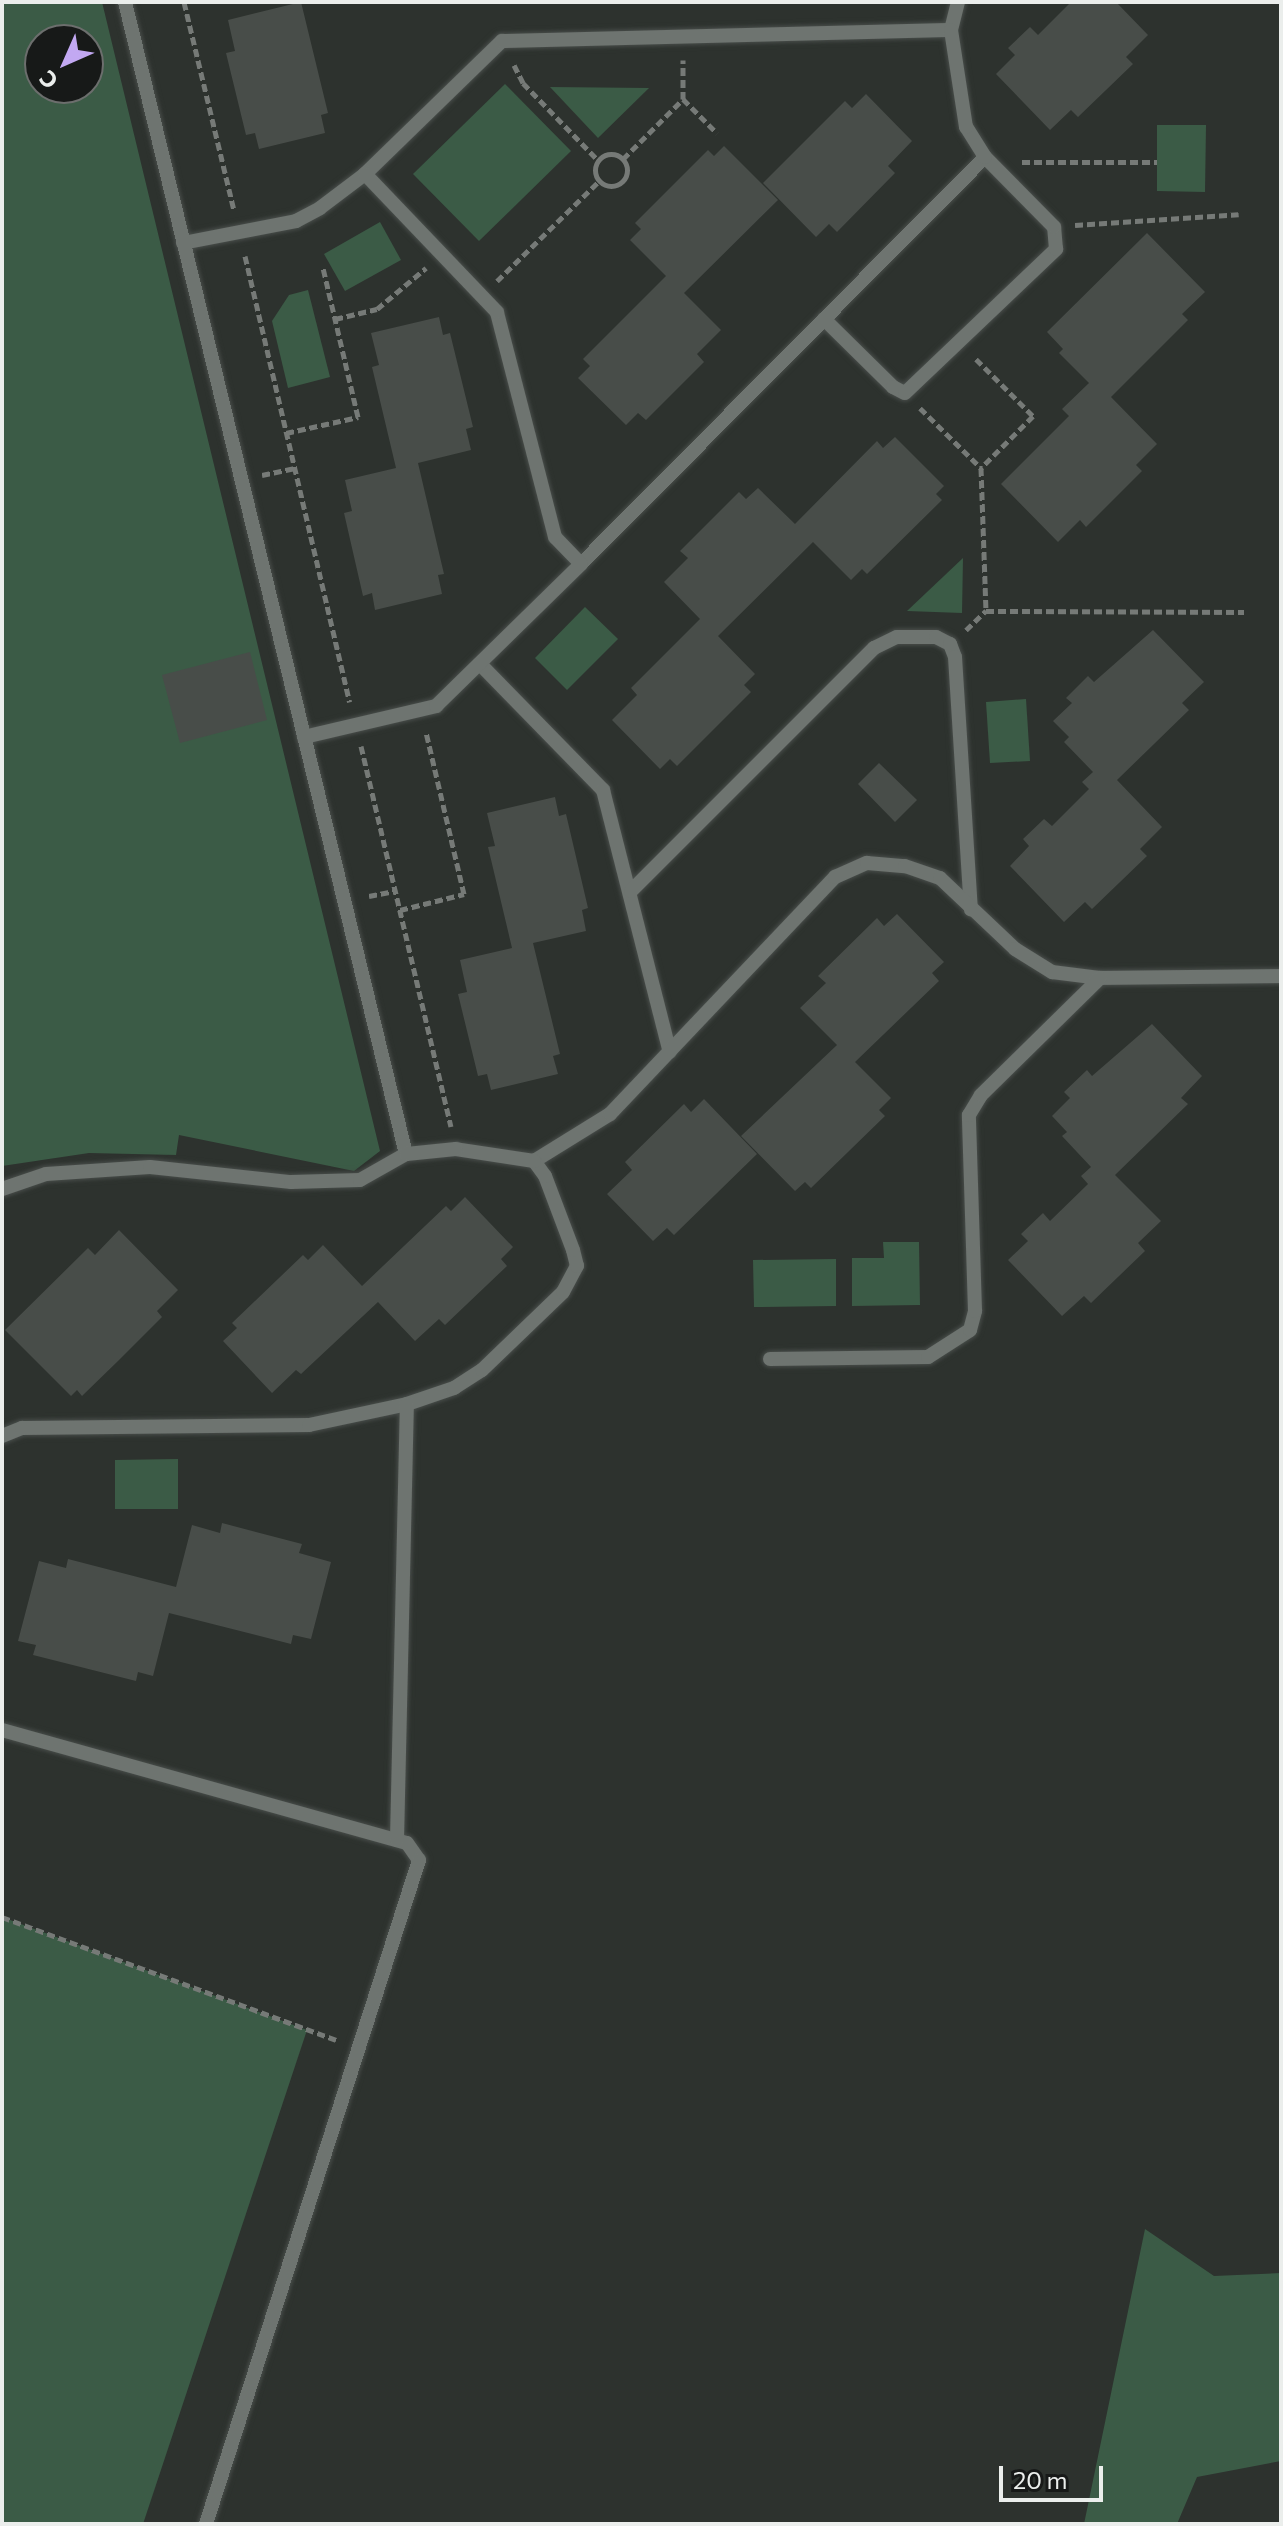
<!DOCTYPE html>
<meta charset="utf-8">
<style>
body{margin:0}
#map{position:relative;width:1283px;height:2526px;overflow:hidden;background:#2d322e;font-family:Commissioner,sans-serif}
div>[style]{position:absolute}
[style*='--x']{left:calc(var(--x)*1px);top:calc(var(--y)*1px);width:calc(var(--w)*1px);rotate:calc(var(--a)*1deg)}
.green>*{inset:0;background:#3b5b46}
.building>*{inset:0;background:#484d49}
.path>*{height:5px;margin-top:-2.5px;transform-origin:0;background:repeating-linear-gradient(90deg,#767a77 0 8px,transparent 0 12px)}
.path>.ring{margin:-2.5px;padding:0;box-sizing:content-box;background:none;border:5px solid #767a77;border-radius:50%}
.roads{filter:drop-shadow(0 0 2px #484d4a) drop-shadow(0 0 2px #484d4a)}
.lane>*{height:14px;margin:-7px;padding:0 7px;transform-origin:7px;border-radius:7px;background:#6e7470}
span{translate:-50% -50%;white-space:nowrap;text-align:center;line-height:1.15;-webkit-text-stroke:6px #171918;paint-order:stroke}
.frame{position:absolute;inset:0;border:4px solid #ebeeec;pointer-events:none}
.north{position:absolute;left:24px;top:24px;width:80px;height:80px;box-sizing:border-box;background:#171918;border:2px solid #6c6e6d;border-radius:50%;rotate:225deg;font-size:22px;font-weight:700;line-height:32px;text-align:center;color:#ebeeec}
.north::after{content:'';display:block;margin:auto;width:28px;height:36px;background:#c2a8f2;clip-path:polygon(50% 0,100% 100%,50% 72%,0 100%)}
.scale{position:absolute;left:999px;top:2466px;width:104px;height:36px;box-sizing:border-box;border:4px solid #ebeeec;border-top:0;padding-left:10px;font-size:24px;line-height:28px;white-space:nowrap;color:#ebeeec;-webkit-text-stroke:6px #171918;paint-order:stroke}
</style>
<div id="map">
<div class="green">
<i style="clip-path:polygon(evenodd,2px 2px,102px 2px,380px 1151px,354px 1171px,179px 1135px,176px 1155px,89px 1153px,2px 1166px,2px 2px,40px 40px,88px 40px,88px 88px,40px 88px,40px 40px)"></i>
<i style="clip-path:polygon(505px 84px,571px 151px,479px 241px,413px 174px)"></i>
<i style="clip-path:polygon(550px 87px,649px 88px,598px 138px)"></i>
<i style="clip-path:polygon(1157px 125px,1206px 125px,1205px 192px,1157px 191px)"></i>
<i style="clip-path:polygon(380px 222px,401px 260px,345px 291px,324px 254px)"></i>
<i style="clip-path:polygon(308px 290px,330px 377px,288px 388px,272px 321px,289px 295px)"></i>
<i style="clip-path:polygon(963px 558px,962px 613px,907px 611px)"></i>
<i style="clip-path:polygon(585px 607px,618px 639px,567px 690px,535px 658px)"></i>
<i style="clip-path:polygon(1026px 699px,1030px 761px,990px 763px,986px 702px)"></i>
<i style="clip-path:polygon(883px 1242px,919px 1242px,920px 1305px,852px 1306px,852px 1258px,884px 1258px)"></i>
<i style="clip-path:polygon(836px 1259px,836px 1306px,754px 1307px,753px 1260px)"></i>
<i style="clip-path:polygon(178px 1459px,178px 1509px,115px 1509px,115px 1460px)"></i>
<i style="clip-path:polygon(2px 1917px,307px 2030px,143px 2524px,2px 2524px)"></i>
<i style="clip-path:polygon(1145px 2229px,1214px 2276px,1281px 2273px,1281px 2461px,1197px 2477px,1177px 2524px,1084px 2524px)"></i>
</div>
<div class="building">
<i style="clip-path:polygon(301px 2px,328px 113px,321px 115px,325px 133px,259px 149px,255px 133px,246px 135px,226px 53px,235px 51px,228px 20px)"></i>
<i style="clip-path:polygon(1071px 2px,1116px 2px,1148px 35px,1126px 57px,1133px 64px,1078px 117px,1071px 110px,1050px 130px,996px 74px,1015px 55px,1008px 48px,1030px 27px,1038px 35px)"></i>
<i style="clip-path:polygon(866px 94px,912px 141px,888px 166px,895px 173px,837px 232px,829px 224px,816px 237px,763px 183px,845px 101px,852px 108px)"></i>
<i style="clip-path:polygon(724px 146px,778px 200px,684px 293px,721px 330px,697px 354px,704px 362px,646px 420px,638px 413px,626px 425px,578px 378px,590px 366px,583px 359px,666px 276px,630px 240px,641px 229px,635px 223px,708px 150px,714px 156px)"></i>
<i style="clip-path:polygon(1147px 233px,1205px 292px,1182px 314px,1188px 320px,1111px 397px,1157px 444px,1136px 465px,1142px 471px,1086px 527px,1080px 520px,1058px 542px,1001px 484px,1069px 416px,1062px 409px,1089px 383px,1059px 353px,1063px 349px,1047px 332px)"></i>
<i style="clip-path:polygon(439px 317px,443px 335px,450px 333px,473px 427px,466px 429px,471px 450px,418px 463px,444px 574px,438px 575px,442px 594px,375px 610px,372px 593px,363px 596px,344px 513px,352px 511px,345px 480px,396px 468px,372px 367px,379px 365px,371px 333px)"></i>
<i style="clip-path:polygon(895px 437px,944px 486px,936px 494px,942px 500px,867px 574px,862px 569px,851px 580px,813px 542px,718px 636px,755px 674px,744px 685px,751px 692px,677px 766px,670px 759px,660px 769px,612px 720px,637px 695px,631px 688px,700px 619px,664px 582px,688px 558px,680px 551px,739px 492px,746px 499px,758px 488px,795px 524px,877px 441px,883px 448px)"></i>
<i style="clip-path:polygon(1153px 630px,1204px 682px,1182px 703px,1189px 710px,1117px 780px,1162px 827px,1140px 849px,1147px 856px,1092px 909px,1085px 902px,1064px 922px,1010px 866px,1029px 846px,1023px 839px,1044px 819px,1052px 826px,1089px 789px,1082px 782px,1093px 772px,1064px 742px,1069px 737px,1053px 721px,1072px 703px,1066px 698px,1088px 676px,1094px 682px)"></i>
<i style="clip-path:polygon(250px 652px,267px 720px,180px 743px,162px 675px)"></i>
<i style="clip-path:polygon(879px 763px,917px 800px,895px 822px,858px 784px)"></i>
<i style="clip-path:polygon(555px 797px,559px 816px,566px 814px,588px 908px,582px 910px,586px 931px,533px 943px,560px 1054px,553px 1056px,558px 1074px,491px 1090px,487px 1074px,478px 1076px,458px 994px,467px 992px,460px 960px,512px 948px,488px 847px,495px 846px,487px 813px)"></i>
<i style="clip-path:polygon(897px 914px,944px 962px,932px 973px,939px 981px,855px 1062px,891px 1098px,879px 1110px,885px 1116px,811px 1188px,805px 1182px,795px 1191px,741px 1136px,837px 1045px,800px 1008px,826px 983px,818px 976px,877px 918px,884px 926px)"></i>
<i style="clip-path:polygon(1152px 1024px,1202px 1076px,1181px 1098px,1188px 1104px,1115px 1175px,1161px 1221px,1138px 1243px,1145px 1251px,1091px 1303px,1084px 1296px,1062px 1316px,1008px 1260px,1028px 1241px,1021px 1234px,1043px 1213px,1050px 1221px,1088px 1184px,1081px 1176px,1091px 1167px,1062px 1136px,1067px 1132px,1052px 1116px,1070px 1098px,1064px 1092px,1087px 1070px,1092px 1076px)"></i>
<i style="clip-path:polygon(704px 1099px,757px 1154px,674px 1235px,667px 1228px,653px 1241px,607px 1194px,632px 1170px,625px 1162px,684px 1104px,691px 1112px)"></i>
<i style="clip-path:polygon(465px 1197px,513px 1247px,501px 1259px,507px 1266px,445px 1325px,439px 1319px,415px 1341px,378px 1302px,301px 1374px,296px 1370px,272px 1393px,223px 1341px,237px 1328px,232px 1323px,303px 1255px,308px 1260px,323px 1245px,362px 1286px,446px 1206px,451px 1211px)"></i>
<i style="clip-path:polygon(119px 1230px,178px 1290px,157px 1311px,162px 1317px,118px 1361px,82px 1396px,77px 1390px,71px 1396px,5px 1330px,88px 1248px,95px 1255px)"></i>
<i style="clip-path:polygon(222px 1523px,302px 1544px,299px 1553px,331px 1562px,311px 1639px,293px 1635px,291px 1644px,169px 1613px,153px 1676px,138px 1672px,136px 1681px,33px 1655px,36px 1645px,18px 1641px,39px 1561px,66px 1568px,68px 1559px,176px 1587px,192px 1525px,220px 1533px)"></i>
</div>
<div class="path">
<i style="--x:184;--y:2;--w:215;--a:76.5"></i>
<i style="--x:514;--y:65;--w:20;--a:63"></i>
<i style="--x:523;--y:83;--w:107;--a:45.8"></i>
<i style="--x:683;--y:99;--w:48;--a:45"></i>
<i class="ring" style="left:595px;top:154px;width:27px;height:27px"></i>
<i style="--x:623;--y:159;--w:85;--a:-45"></i>
<i style="--x:683;--y:99;--w:39;--a:-90"></i>
<i style="--x:1022;--y:162;--w:135;--a:0"></i>
<i style="--x:1075;--y:225;--w:164;--a:-3.8"></i>
<i style="--x:245;--y:256;--w:458;--a:76.8"></i>
<i style="--x:497;--y:281;--w:143;--a:-44.4"></i>
<i style="--x:335;--y:319;--w:43;--a:-13.4"></i>
<i style="--x:377;--y:309;--w:64;--a:-39.9"></i>
<i style="--x:976;--y:359;--w:81;--a:45"></i>
<i style="--x:1033;--y:416;--w:74;--a:135"></i>
<i style="--x:920;--y:408;--w:86;--a:44.5"></i>
<i style="--x:981;--y:468;--w:143;--a:88"></i>
<i style="--x:286;--y:433;--w:74;--a:-12.5"></i>
<i style="--x:358;--y:417;--w:153;--a:-103.2"></i>
<i style="--x:262;--y:475;--w:34;--a:-12"></i>
<i style="--x:966;--y:630;--w:28;--a:-44"></i>
<i style="--x:986;--y:611;--w:258;--a:0.2"></i>
<i style="--x:361;--y:746;--w:391;--a:76.7"></i>
<i style="--x:369;--y:896;--w:26;--a:-11"></i>
<i style="--x:400;--y:910;--w:66;--a:-14"></i>
<i style="--x:464;--y:894;--w:166;--a:-103.2"></i>
<i style="--x:2;--y:1917;--w:356;--a:20.2"></i>
</div>
<div class="roads">
<div class="lane">
<i style="--x:183;--y:243;--w:115;--a:-11"></i>
<i style="--x:296;--y:221;--w:27;--a:-28"></i>
<i style="--x:320;--y:208;--w:56;--a:-37.1"></i>
<i style="--x:365;--y:174;--w:191;--a:-44.2"></i>
<i style="--x:502;--y:41;--w:449;--a:-1.4"></i>
<i style="--x:951;--y:30;--w:29;--a:-76"></i>
<i style="--x:824;--y:319;--w:97;--a:44.6"></i>
<i style="--x:893;--y:387;--w:13;--a:27"></i>
<i style="--x:905;--y:393;--w:209;--a:-43.6"></i>
<i style="--x:1056;--y:249;--w:22;--a:-95"></i>
<i style="--x:1054;--y:227;--w:98;--a:-134.6"></i>
<i style="--x:581;--y:564;--w:573;--a:-45.21"></i>
<i style="--x:985;--y:157;--w:36;--a:-122"></i>
<i style="--x:966;--y:127;--w:98;--a:-98.8"></i>
<i style="--x:481;--y:665;--w:175;--a:45.7"></i>
<i style="--x:603;--y:790;--w:270;--a:75.7"></i>
<i style="--x:304;--y:737;--w:136;--a:-13.2"></i>
<i style="--x:436;--y:706;--w:203;--a:-44.4"></i>
<i style="--x:581;--y:564;--w:37;--a:-134"></i>
<i style="--x:555;--y:537;--w:232;--a:-104.5"></i>
<i style="--x:497;--y:312;--w:191;--a:-133.7"></i>
<i style="--x:631;--y:891;--w:344;--a:-45"></i>
<i style="--x:874;--y:648;--w:25;--a:-26"></i>
<i style="--x:897;--y:637;--w:39;--a:0"></i>
<i style="--x:936;--y:637;--w:16;--a:27"></i>
<i style="--x:950;--y:644;--w:14;--a:69"></i>
<i style="--x:955;--y:657;--w:253;--a:86.4"></i>
<i style="--x:534;--y:1161;--w:89;--a:-31.7"></i>
<i style="--x:610;--y:1114;--w:327;--a:-46.5"></i>
<i style="--x:835;--y:877;--w:35;--a:-24"></i>
<i style="--x:867;--y:863;--w:38;--a:5"></i>
<i style="--x:905;--y:866;--w:37;--a:19"></i>
<i style="--x:940;--y:878;--w:103;--a:43.4"></i>
<i style="--x:1015;--y:949;--w:44;--a:31.9"></i>
<i style="--x:1052;--y:972;--w:48;--a:7.1"></i>
<i style="--x:1100;--y:978;--w:181;--a:-0.6"></i>
<i style="--x:2;--y:1189;--w:46;--a:-18.8"></i>
<i style="--x:46;--y:1174;--w:104;--a:-3.9"></i>
<i style="--x:150;--y:1167;--w:142;--a:6.1"></i>
<i style="--x:291;--y:1182;--w:69;--a:-1.7"></i>
<i style="--x:360;--y:1180;--w:53;--a:-29.5"></i>
<i style="--x:406;--y:1154;--w:1186;--a:-103.71"></i>
<i style="--x:770;--y:1359;--w:158;--a:-0.7"></i>
<i style="--x:928;--y:1357;--w:50;--a:-32.7"></i>
<i style="--x:970;--y:1330;--w:20;--a:-75"></i>
<i style="--x:975;--y:1311;--w:196;--a:-91.8"></i>
<i style="--x:969;--y:1115;--w:23;--a:-59"></i>
<i style="--x:981;--y:1095;--w:167;--a:-44.5"></i>
<i style="--x:2;--y:1436;--w:22;--a:-22"></i>
<i style="--x:22;--y:1428;--w:287;--a:-0.6"></i>
<i style="--x:309;--y:1425;--w:100;--a:-12.1"></i>
<i style="--x:407;--y:1404;--w:50;--a:-18.8"></i>
<i style="--x:454;--y:1388;--w:33;--a:-33"></i>
<i style="--x:482;--y:1370;--w:112;--a:-43.9"></i>
<i style="--x:563;--y:1292;--w:30;--a:-62"></i>
<i style="--x:577;--y:1266;--w:16;--a:-104"></i>
<i style="--x:573;--y:1250;--w:79;--a:-110.7"></i>
<i style="--x:545;--y:1176;--w:19;--a:-126"></i>
<i style="--x:534;--y:1161;--w:79;--a:-171.3"></i>
<i style="--x:456;--y:1149;--w:50;--a:174.3"></i>
<i style="--x:2;--y:1730;--w:420;--a:15.6"></i>
<i style="--x:407;--y:1843;--w:21;--a:55"></i>
<i style="--x:419;--y:1860;--w:697;--a:107.79"></i>
<i style="--x:397;--y:1840;--w:436;--a:-88.7"></i>
</div>
</div>
<div class="frame"></div>
<div class="north">С</div>
<div class="scale">20 m</div>
</div>
